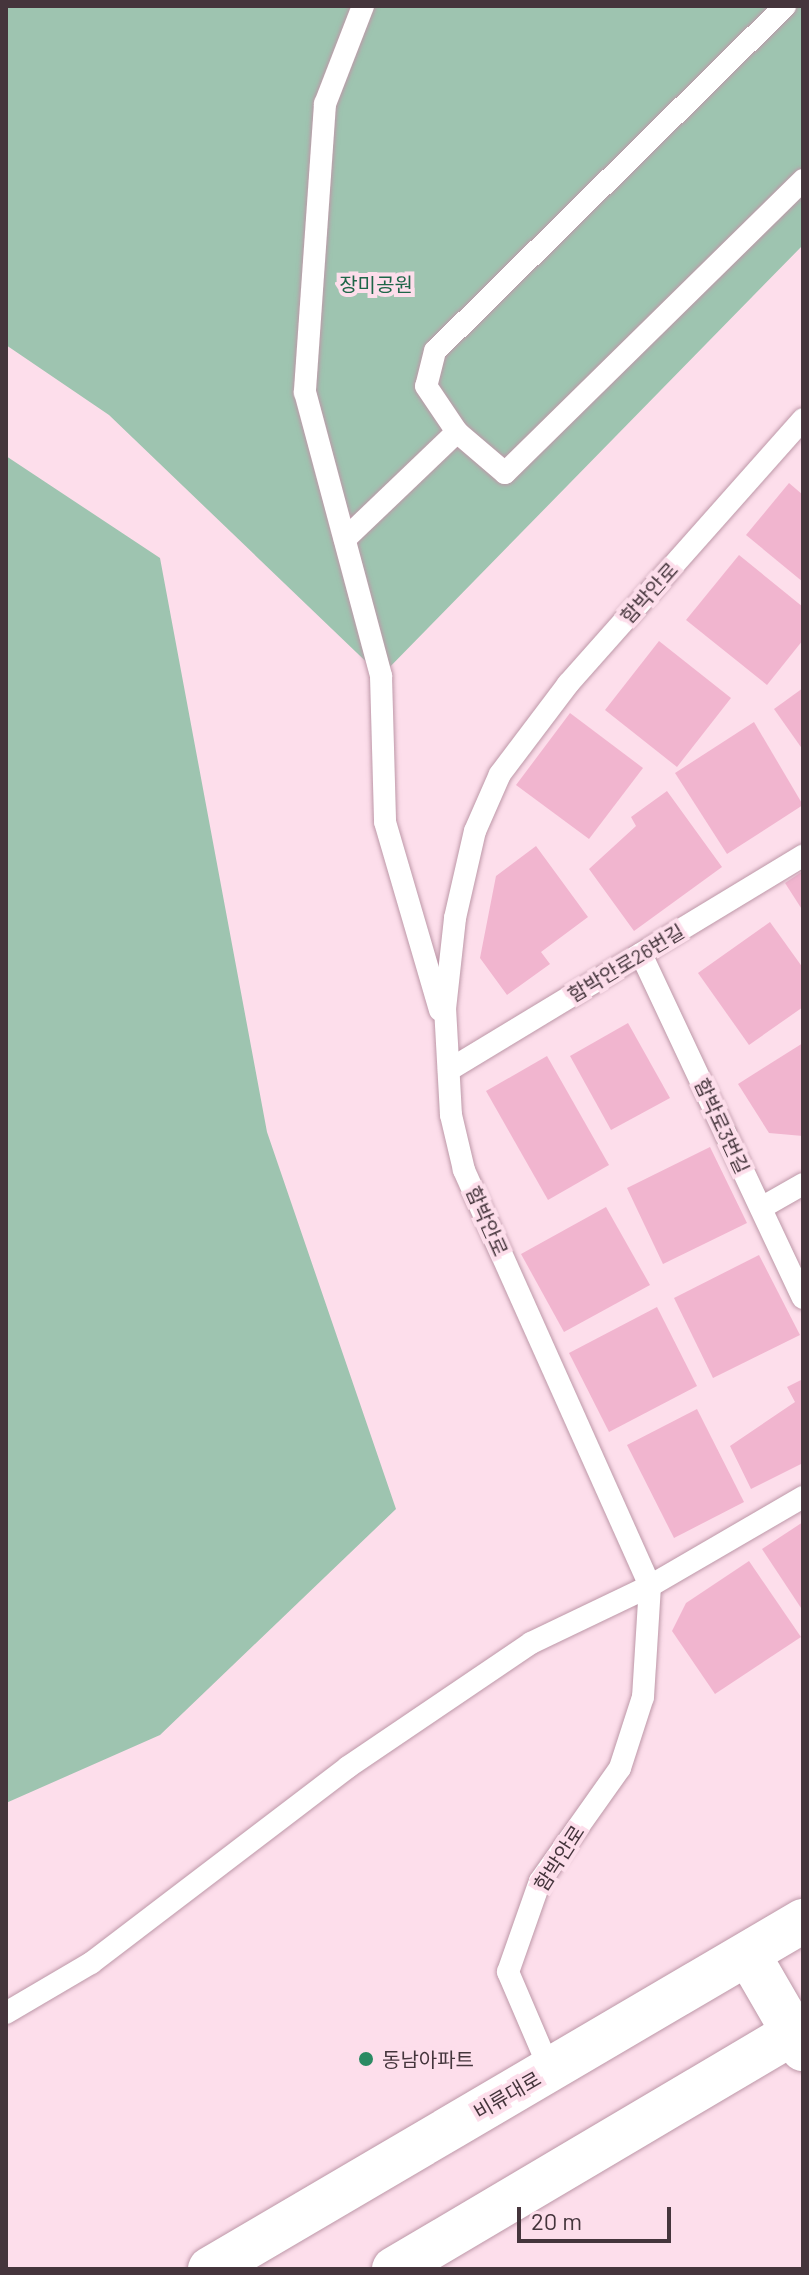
<!DOCTYPE html>
<meta charset="utf-8">
<style>
body{margin:0}
#map{position:relative;width:809px;height:2275px;overflow:hidden;background:#fddeeb;font-family:Barlow,"Noto Sans KR",sans-serif}
div>[style]{position:absolute}
[style*='--x']{left:calc(var(--x)*1px);top:calc(var(--y)*1px);width:calc(var(--w)*1px);rotate:calc(var(--a)*1deg)}
.green>*{inset:0;background:#9ec4b0}
.building>*{inset:0;background:#f1b5cf}
.roads{filter:drop-shadow(0 0 2px #bd98a8) drop-shadow(0 0 2px #bd98a8)}
.service>*{height:22px;margin:-11px;padding:0 11px;transform-origin:11px;border-radius:11px;background:#fff}
.minor>*{height:44px;margin:-22px;padding:0 22px;transform-origin:22px;border-radius:22px;background:#fff}
.secondary>*{height:44px;margin:-22px;padding:0 22px;transform-origin:22px;border-radius:22px;background:#fff}
.dots>*{width:22px;height:22px;translate:-50% -50%;box-sizing:border-box;border:4px solid #fddeeb;border-radius:50%}
span{translate:-50% -50%;white-space:nowrap;text-align:center;line-height:1.15;-webkit-text-stroke:8px #fddeeb;paint-order:stroke}
.park-label{font-size:20px;color:#1e6648}
.street-label{font-size:20px;color:#45353c}
.poi-label{font-size:20px;color:#45353c}
.left{translate:0 -50%;text-align:left}
.frame{position:absolute;inset:0;border:8px solid #45353c;pointer-events:none}
.scale{position:absolute;left:517px;top:2207px;width:154px;height:36px;box-sizing:border-box;border:4px solid #45353c;border-top:0;padding-left:10px;font-size:24px;line-height:28px;white-space:nowrap;color:#45353c;-webkit-text-stroke:6px #fddeeb;paint-order:stroke}
</style>
<div id="map">
<div class="green">
<i style="clip-path:polygon(6px 6px,803px 6px,803px 245px,381px 676px,109px 415px,6px 345px)"></i>
<i style="clip-path:polygon(6px 456px,160px 558px,267px 1132px,396px 1509px,160px 1735px,6px 1803px)"></i>
</div>
<div class="building">
<i style="clip-path:polygon(789px 483px,803px 495px,803px 582px,746px 535px)"></i>
<i style="clip-path:polygon(739px 555px,803px 607px,803px 640px,767px 685px,686px 620px)"></i>
<i style="clip-path:polygon(659px 641px,731px 698px,677px 767px,605px 710px)"></i>
<i style="clip-path:polygon(803px 688px,803px 750px,774px 709px)"></i>
<i style="clip-path:polygon(570px 713px,643px 768px,589px 839px,516px 785px)"></i>
<i style="clip-path:polygon(754px 722px,803px 805px,727px 854px,675px 773px)"></i>
<i style="clip-path:polygon(667px 791px,722px 867px,634px 931px,589px 869px,636px 826px,631px 817px)"></i>
<i style="clip-path:polygon(536px 846px,588px 917px,541px 952px,550px 964px,507px 995px,480px 958px,496px 876px)"></i>
<i style="clip-path:polygon(803px 871px,803px 911px,785px 883px)"></i>
<i style="clip-path:polygon(770px 922px,803px 968px,803px 1007px,749px 1045px,698px 973px)"></i>
<i style="clip-path:polygon(628px 1023px,670px 1098px,611px 1130px,570px 1056px)"></i>
<i style="clip-path:polygon(803px 1043px,803px 1136px,769px 1133px,738px 1084px)"></i>
<i style="clip-path:polygon(547px 1056px,609px 1165px,548px 1200px,486px 1091px)"></i>
<i style="clip-path:polygon(710px 1147px,747px 1223px,663px 1264px,627px 1188px)"></i>
<i style="clip-path:polygon(606px 1207px,650px 1285px,564px 1332px,521px 1254px)"></i>
<i style="clip-path:polygon(759px 1255px,800px 1335px,713px 1378px,674px 1298px)"></i>
<i style="clip-path:polygon(657px 1307px,697px 1386px,609px 1432px,569px 1353px)"></i>
<i style="clip-path:polygon(803px 1379px,803px 1463px,751px 1489px,730px 1446px,795px 1402px,787px 1387px)"></i>
<i style="clip-path:polygon(697px 1409px,744px 1502px,674px 1538px,627px 1445px)"></i>
<i style="clip-path:polygon(803px 1522px,803px 1611px,762px 1549px)"></i>
<i style="clip-path:polygon(749px 1561px,801px 1637px,715px 1694px,672px 1631px,686px 1603px)"></i>
</div>
<div class="roads">
<div class="service">
<i style="--x:363;--y:6;--w:105;--a:111.2"></i>
<i style="--x:325;--y:104;--w:289;--a:94"></i>
<i style="--x:305;--y:392;--w:294;--a:75"></i>
<i style="--x:381;--y:676;--w:146;--a:88.4"></i>
<i style="--x:385;--y:822;--w:196;--a:73.7"></i>
<i style="--x:785;--y:6;--w:491;--a:135.4"></i>
<i style="--x:435;--y:351;--w:36;--a:104"></i>
<i style="--x:426;--y:386;--w:55;--a:56"></i>
<i style="--x:457;--y:432;--w:63;--a:40.5"></i>
<i style="--x:505;--y:473;--w:418;--a:-44.5"></i>
<i style="--x:345;--y:539;--w:155;--a:-43.7"></i>
<i style="--x:641;--y:954;--w:380;--a:64.8"></i>
<i style="--x:449;--y:1070;--w:414;--a:-31.2"></i>
<i style="--x:761;--y:1208;--w:48;--a:-29.7"></i>
<i style="--x:6;--y:2013;--w:99;--a:-30.5"></i>
<i style="--x:91;--y:1963;--w:323;--a:-37.3"></i>
<i style="--x:348;--y:1767;--w:221;--a:-34.1"></i>
<i style="--x:531;--y:1643;--w:132;--a:-25.6"></i>
<i style="--x:650;--y:1586;--w:177;--a:-30.2"></i>
<i style="--x:550;--y:2070;--w:107;--a:-113.2"></i>
<i style="--x:508;--y:1972;--w:96;--a:-70.6"></i>
<i style="--x:540;--y:1881;--w:138;--a:-54.7"></i>
<i style="--x:620;--y:1768;--w:75;--a:-72.1"></i>
<i style="--x:643;--y:1697;--w:111;--a:-86.4"></i>
<i style="--x:650;--y:1586;--w:456;--a:-114.1"></i>
<i style="--x:464;--y:1170;--w:57;--a:-103.3"></i>
<i style="--x:451;--y:1115;--w:106;--a:-93.2"></i>
<i style="--x:445;--y:1009;--w:92;--a:-83.7"></i>
<i style="--x:455;--y:918;--w:89;--a:-77.1"></i>
<i style="--x:475;--y:831;--w:62;--a:-66.3"></i>
<i style="--x:500;--y:774;--w:113;--a:-52.9"></i>
<i style="--x:568;--y:684;--w:354;--a:-48.4"></i>
</div>
<div class="minor">
<i style="--x:748;--y:1954;--w:110;--a:59.9"></i>
</div>
<div class="secondary">
<i style="--x:210;--y:2269;--w:688;--a:-30.41"></i>
<i style="--x:394;--y:2269;--w:475;--a:-30.6"></i>
</div>
</div>
<div class="dots">
<i style="left:366px;top:2059px;background:#2b8a63"></i>
</div>
<div class="park-label">
<span style="left:376px;top:284px">장미공원</span>
</div>
<div class="street-label">
<span style="left:649px;top:593px;rotate:-48deg">함박안로</span>
<span style="left:626px;top:963px;rotate:-31deg">함박안로26번길</span>
<span style="left:722px;top:1126px;rotate:65deg">함박로3번길</span>
<span style="left:487px;top:1221px;rotate:66deg">함박안로</span>
<span style="left:559px;top:1858px;rotate:-57deg">함박안로</span>
<span style="left:507px;top:2095px;rotate:-30deg">비류대로</span>
</div>
<div class="poi-label">
<span class="left" style="left:382px;top:2059px">동남아파트</span>
</div>
<div class="frame"></div>
<div class="scale">20 m</div>
</div>
